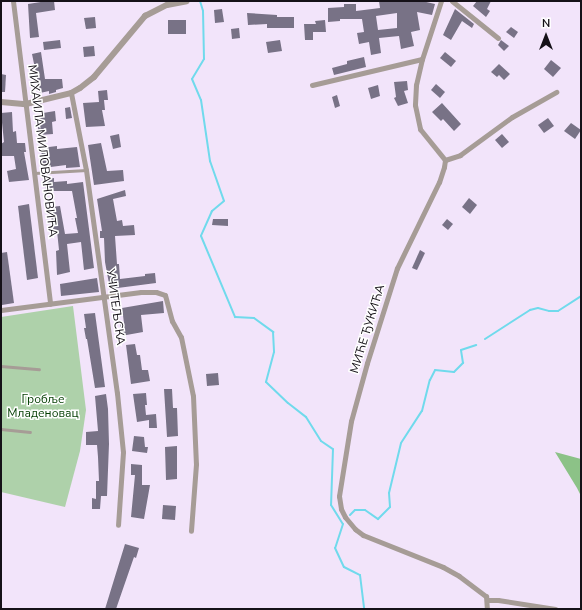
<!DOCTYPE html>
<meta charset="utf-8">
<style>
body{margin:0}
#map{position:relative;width:582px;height:610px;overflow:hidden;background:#f2e4fa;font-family:"Nunito Sans",sans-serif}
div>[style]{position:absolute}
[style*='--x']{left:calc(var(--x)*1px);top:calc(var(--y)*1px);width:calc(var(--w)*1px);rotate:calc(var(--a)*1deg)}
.green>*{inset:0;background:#aed1aa}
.forest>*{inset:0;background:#8cc287}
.stream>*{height:2px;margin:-1px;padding:0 1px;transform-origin:1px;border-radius:1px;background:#70daec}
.building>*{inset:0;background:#787286}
.service>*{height:2.5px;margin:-1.25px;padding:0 1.25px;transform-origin:1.25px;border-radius:1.25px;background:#a69c96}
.minor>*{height:5px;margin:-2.5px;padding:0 2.5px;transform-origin:2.5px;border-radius:2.5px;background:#a69c96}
.tertiary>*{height:6px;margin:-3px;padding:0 3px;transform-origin:3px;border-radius:3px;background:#a69c96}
span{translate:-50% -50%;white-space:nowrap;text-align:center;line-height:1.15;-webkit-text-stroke:3px #fff;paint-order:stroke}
.street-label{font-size:12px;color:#151118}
.park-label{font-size:12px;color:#023d00}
.frame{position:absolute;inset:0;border:2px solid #151118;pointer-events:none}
.north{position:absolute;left:526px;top:16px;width:40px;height:40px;-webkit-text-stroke:3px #fff;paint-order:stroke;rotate:0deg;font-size:11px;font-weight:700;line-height:16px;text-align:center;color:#151118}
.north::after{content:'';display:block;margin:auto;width:14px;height:18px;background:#151118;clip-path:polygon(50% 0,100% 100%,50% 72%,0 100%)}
</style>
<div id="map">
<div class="green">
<i style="clip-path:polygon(73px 306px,86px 410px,80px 451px,65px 507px,1px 492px,1px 317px)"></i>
</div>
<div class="forest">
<i style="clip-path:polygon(555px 452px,581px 459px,581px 496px,577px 488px)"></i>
</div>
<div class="stream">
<i style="--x:200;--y:1;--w:10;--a:73"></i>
<i style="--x:203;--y:11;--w:48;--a:88.8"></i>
<i style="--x:204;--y:59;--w:23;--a:121"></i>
<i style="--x:192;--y:79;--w:23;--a:67"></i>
<i style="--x:201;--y:100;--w:62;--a:81.6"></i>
<i style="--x:210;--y:161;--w:42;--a:70.7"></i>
<i style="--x:224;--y:201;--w:16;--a:140"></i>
<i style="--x:212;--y:211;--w:27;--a:114"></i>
<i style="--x:201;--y:236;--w:88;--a:67.2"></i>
<i style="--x:235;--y:317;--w:19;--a:3"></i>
<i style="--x:254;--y:318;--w:24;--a:36"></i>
<i style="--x:273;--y:332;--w:20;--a:87"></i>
<i style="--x:274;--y:352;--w:31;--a:105"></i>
<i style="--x:266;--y:382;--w:30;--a:44"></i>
<i style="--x:288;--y:403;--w:23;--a:38"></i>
<i style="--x:306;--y:417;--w:28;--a:58"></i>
<i style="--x:321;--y:441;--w:14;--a:34"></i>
<i style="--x:333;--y:449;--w:56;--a:92"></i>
<i style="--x:331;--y:505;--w:22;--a:58"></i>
<i style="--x:343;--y:524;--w:25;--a:108"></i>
<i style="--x:335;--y:548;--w:21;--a:65"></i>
<i style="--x:344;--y:567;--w:18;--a:27"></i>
<i style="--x:360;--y:575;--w:34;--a:83"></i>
<i style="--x:485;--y:339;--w:54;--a:-32.8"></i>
<i style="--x:530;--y:310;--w:8;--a:-14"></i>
<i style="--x:538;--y:308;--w:11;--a:15"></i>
<i style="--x:549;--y:311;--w:9;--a:0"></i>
<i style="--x:558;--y:311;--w:27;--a:-33"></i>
<i style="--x:350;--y:515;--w:7;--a:-45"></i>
<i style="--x:355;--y:510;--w:10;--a:0"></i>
<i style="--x:365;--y:510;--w:16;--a:35"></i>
<i style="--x:378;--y:519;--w:17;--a:-45"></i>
<i style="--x:390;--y:507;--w:14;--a:-94"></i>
<i style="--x:389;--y:493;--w:51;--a:-76.5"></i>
<i style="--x:401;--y:443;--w:38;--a:-57"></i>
<i style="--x:422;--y:411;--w:32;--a:-76"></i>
<i style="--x:430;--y:380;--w:11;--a:-63"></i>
<i style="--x:435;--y:370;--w:19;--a:6"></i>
<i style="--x:454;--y:372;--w:13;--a:-45"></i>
<i style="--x:463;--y:363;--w:13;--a:-99"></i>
<i style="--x:461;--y:350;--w:16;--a:-18"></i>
</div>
<div class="building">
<i style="clip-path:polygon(47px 1px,54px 1px,55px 10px,36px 13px,39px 37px,30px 38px,28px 4px)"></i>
<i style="clip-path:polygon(evenodd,379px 1px,422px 1px,435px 4px,432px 15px,417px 12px,420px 30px,411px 32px,414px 46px,401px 49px,399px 36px,379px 38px,381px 53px,371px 55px,369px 42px,359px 44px,357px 33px,364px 32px,362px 19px,340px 19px,340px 21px,328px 22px,328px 8px,344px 7px,344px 4px,356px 4px,356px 11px,380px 8px,379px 1px,397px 13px,397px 28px,378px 30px,376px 16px,397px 13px)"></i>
<i style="clip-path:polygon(477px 1px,491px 1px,487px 9px,490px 11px,486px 17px,473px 6px)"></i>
<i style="clip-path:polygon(222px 9px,224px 22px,215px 23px,214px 10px)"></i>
<i style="clip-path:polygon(455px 9px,474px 24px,472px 28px,462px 21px,451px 40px,443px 35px)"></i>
<i style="clip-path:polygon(247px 13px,277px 15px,277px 17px,294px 17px,294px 28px,267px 28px,267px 24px,248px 25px)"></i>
<i style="clip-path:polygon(95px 17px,96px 28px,86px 29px,84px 18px)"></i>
<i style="clip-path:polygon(168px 20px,186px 20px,186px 34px,168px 34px)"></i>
<i style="clip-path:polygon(325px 20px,326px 32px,313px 32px,313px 40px,305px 40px,304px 24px,316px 24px,315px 21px)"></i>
<i style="clip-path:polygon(511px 27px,518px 32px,514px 38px,506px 32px)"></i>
<i style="clip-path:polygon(239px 28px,240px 38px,232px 39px,231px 29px)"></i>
<i style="clip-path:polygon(60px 40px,61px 48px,44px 50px,43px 42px)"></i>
<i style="clip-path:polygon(280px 40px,282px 51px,268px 53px,266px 42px)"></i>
<i style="clip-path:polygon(501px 40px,509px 46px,504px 51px,498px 45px)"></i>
<i style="clip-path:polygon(94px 46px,95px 56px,84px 57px,83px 47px)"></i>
<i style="clip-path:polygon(41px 52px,45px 79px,62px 79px,63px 88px,56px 90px,56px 92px,49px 94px,49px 91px,40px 93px,32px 54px)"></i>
<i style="clip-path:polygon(445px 52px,456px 61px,451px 67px,440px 58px)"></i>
<i style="clip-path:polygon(364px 57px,366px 67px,334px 75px,332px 68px,347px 64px,347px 61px)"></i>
<i style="clip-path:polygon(551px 60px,561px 68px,553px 77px,544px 69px)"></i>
<i style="clip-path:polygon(499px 64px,510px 74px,504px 80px,499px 75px,497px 77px,491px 72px)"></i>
<i style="clip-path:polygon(1px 74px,6px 75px,5px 92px,1px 92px)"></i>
<i style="clip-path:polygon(407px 81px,408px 90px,404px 91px,408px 103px,398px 106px,394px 98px,396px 97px,394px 82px)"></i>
<i style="clip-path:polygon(436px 84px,445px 92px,440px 98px,431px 90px)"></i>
<i style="clip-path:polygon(378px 85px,380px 96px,371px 99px,368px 88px)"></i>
<i style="clip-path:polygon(107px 90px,108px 100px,104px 100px,105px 110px,102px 110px,105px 126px,86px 127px,83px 103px,99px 102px,98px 91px)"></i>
<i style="clip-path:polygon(337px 95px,340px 106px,335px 108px,332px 97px)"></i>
<i style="clip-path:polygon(442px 103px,461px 124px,454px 131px,443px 119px,441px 121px,432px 112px)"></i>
<i style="clip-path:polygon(70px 107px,72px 118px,66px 119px,65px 108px)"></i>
<i style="clip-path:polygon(55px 111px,56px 121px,52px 122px,53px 134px,39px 135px,36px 116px,44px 115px,43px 113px)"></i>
<i style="clip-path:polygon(12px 112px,13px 132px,16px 131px,17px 143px,25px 143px,26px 152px,24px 152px,29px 180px,9px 182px,7px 171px,16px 169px,14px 156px,1px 156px,1px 144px,4px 142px,1px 113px)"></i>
<i style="clip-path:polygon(548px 118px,554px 126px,544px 133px,538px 125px)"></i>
<i style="clip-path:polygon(571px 123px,581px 130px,575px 139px,564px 131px)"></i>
<i style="clip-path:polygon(119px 134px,121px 147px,113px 149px,110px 136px)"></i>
<i style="clip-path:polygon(502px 134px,509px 142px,502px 148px,495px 140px)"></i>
<i style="clip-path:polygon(101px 143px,107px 171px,123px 170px,124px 181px,94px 185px,88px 145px)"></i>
<i style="clip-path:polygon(57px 146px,57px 149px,77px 147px,80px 167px,66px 168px,66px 165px,43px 168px,41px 148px)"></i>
<i style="clip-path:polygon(54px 178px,54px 182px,67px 181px,67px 184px,83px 182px,94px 268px,84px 270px,81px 242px,67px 244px,70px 272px,57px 275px,56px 251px,59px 250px,57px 231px,53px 231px,50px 207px,60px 206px,65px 234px,78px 233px,75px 218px,77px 218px,72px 191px,46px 191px,45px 179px)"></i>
<i style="clip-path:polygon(125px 190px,126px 196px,113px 199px,117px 221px,122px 220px,123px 226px,134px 225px,135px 235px,115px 236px,117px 264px,119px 264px,120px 279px,145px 276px,145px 274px,155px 273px,156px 283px,110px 289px,105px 262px,104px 238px,100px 238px,100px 231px,102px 231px,97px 199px)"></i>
<i style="clip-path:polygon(469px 198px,477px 205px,470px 214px,462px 207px)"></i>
<i style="clip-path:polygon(29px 204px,38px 278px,27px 280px,18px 206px)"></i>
<i style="clip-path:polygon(213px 219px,228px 219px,228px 226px,212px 225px)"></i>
<i style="clip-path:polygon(447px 219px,453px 224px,448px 230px,442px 225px)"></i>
<i style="clip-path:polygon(420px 250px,425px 253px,417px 270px,412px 268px)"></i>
<i style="clip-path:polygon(7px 252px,14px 303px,2px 305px,1px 253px)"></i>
<i style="clip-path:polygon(97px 278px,99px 292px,61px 296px,60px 284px)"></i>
<i style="clip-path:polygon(163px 301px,164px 313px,141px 315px,143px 332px,121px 336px,120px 323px,124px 323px,122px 308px)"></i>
<i style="clip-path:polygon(95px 313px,105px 387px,95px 388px,87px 339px,86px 339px,84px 328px,86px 328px,84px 314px)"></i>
<i style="clip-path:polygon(135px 344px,137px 355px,140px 355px,142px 370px,148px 370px,150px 381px,131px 384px,126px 345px)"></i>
<i style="clip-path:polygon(218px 373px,219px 385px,207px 386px,206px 374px)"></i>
<i style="clip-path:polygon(164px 389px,172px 389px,173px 408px,177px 408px,178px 436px,167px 437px)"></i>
<i style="clip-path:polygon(146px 393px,147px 405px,145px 405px,146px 415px,156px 414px,157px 428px,149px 428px,149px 420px,137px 422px,133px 394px)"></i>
<i style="clip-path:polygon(106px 394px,108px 409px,109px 444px,107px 496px,101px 496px,100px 509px,92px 509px,92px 498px,96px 499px,96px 481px,99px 481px,98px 457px,97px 445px,86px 445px,86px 432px,98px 431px,95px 396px)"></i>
<i style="clip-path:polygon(134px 436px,144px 437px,145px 447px,148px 447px,147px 453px,132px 451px)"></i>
<i style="clip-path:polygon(177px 446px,177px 479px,166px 480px,165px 447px)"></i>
<i style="clip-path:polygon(131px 464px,142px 465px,142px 485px,150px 485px,144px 519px,131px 517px,135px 475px,131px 475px)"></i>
<i style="clip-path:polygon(163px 505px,176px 506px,175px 520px,162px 519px)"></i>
<i style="clip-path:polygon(125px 544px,139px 548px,136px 558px,134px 557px,116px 609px,105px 609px)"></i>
</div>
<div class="service">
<i style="--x:35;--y:173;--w:51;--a:-3.4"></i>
<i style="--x:1;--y:366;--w:38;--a:5"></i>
<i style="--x:1;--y:429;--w:29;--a:6"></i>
</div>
<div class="minor">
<i style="--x:13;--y:1;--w:305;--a:83"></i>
<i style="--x:441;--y:1;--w:61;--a:108.1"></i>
<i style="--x:422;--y:59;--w:27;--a:103"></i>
<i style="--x:416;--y:85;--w:20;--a:93"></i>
<i style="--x:415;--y:105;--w:25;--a:78"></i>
<i style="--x:420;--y:129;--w:40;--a:51"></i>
<i style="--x:445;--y:160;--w:7;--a:98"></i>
<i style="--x:444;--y:167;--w:16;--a:108"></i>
<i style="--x:439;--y:182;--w:96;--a:116"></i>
<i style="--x:397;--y:268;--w:100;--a:107.5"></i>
<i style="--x:367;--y:363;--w:60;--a:105.4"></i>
<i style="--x:351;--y:421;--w:76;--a:99.1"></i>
<i style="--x:339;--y:496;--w:13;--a:81"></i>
<i style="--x:341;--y:509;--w:9;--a:63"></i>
<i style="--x:345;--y:517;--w:16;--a:50"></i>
<i style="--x:355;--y:529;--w:10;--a:37"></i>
<i style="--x:363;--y:535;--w:86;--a:21.8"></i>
<i style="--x:443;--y:567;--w:18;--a:29"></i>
<i style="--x:459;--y:576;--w:34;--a:37"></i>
<i style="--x:486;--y:596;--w:13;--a:86"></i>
<i style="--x:452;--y:1;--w:59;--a:38.8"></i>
<i style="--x:312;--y:85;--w:113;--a:-13.3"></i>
<i style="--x:71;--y:93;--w:78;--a:79"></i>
<i style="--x:86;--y:170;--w:225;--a:82.1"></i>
<i style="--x:117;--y:393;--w:59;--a:84.2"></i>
<i style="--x:123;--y:452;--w:73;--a:93.9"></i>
<i style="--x:445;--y:160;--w:16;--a:-18"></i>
<i style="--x:460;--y:155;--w:64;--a:-36.2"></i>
<i style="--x:512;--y:117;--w:51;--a:-29.6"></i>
<i style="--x:1;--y:310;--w:141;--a:-7.3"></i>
<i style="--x:141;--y:292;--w:15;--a:0"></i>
<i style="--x:156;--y:292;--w:9;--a:18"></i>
<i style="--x:165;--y:295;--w:27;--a:75"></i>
<i style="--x:172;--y:321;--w:18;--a:61"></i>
<i style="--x:181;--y:337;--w:60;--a:78.5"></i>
<i style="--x:193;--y:396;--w:68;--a:87.5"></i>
<i style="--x:196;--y:464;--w:67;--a:94.3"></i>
<i style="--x:487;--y:600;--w:11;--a:0"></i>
<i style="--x:498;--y:600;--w:58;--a:9"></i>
</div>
<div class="tertiary">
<i style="--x:1;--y:102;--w:25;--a:5"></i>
<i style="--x:26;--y:104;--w:46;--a:-13.7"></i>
<i style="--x:71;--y:93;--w:10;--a:-29"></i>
<i style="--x:80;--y:88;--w:18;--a:-38"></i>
<i style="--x:94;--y:77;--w:80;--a:-50.1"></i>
<i style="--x:145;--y:16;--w:25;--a:-27"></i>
<i style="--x:167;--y:5;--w:20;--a:-11"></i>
</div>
<div class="street-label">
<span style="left:42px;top:151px;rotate:83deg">МИХАИЛА МИЛОВАНОВИЋА</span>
<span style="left:115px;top:307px;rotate:82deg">УЧИТЕЉСКА</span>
<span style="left:368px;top:329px;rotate:-73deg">МИЋЕ ЂУКИЋА</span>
</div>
<div class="park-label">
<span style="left:43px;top:407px">Гробље<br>Младеновац</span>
</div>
<div class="frame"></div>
<div class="north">N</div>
</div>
